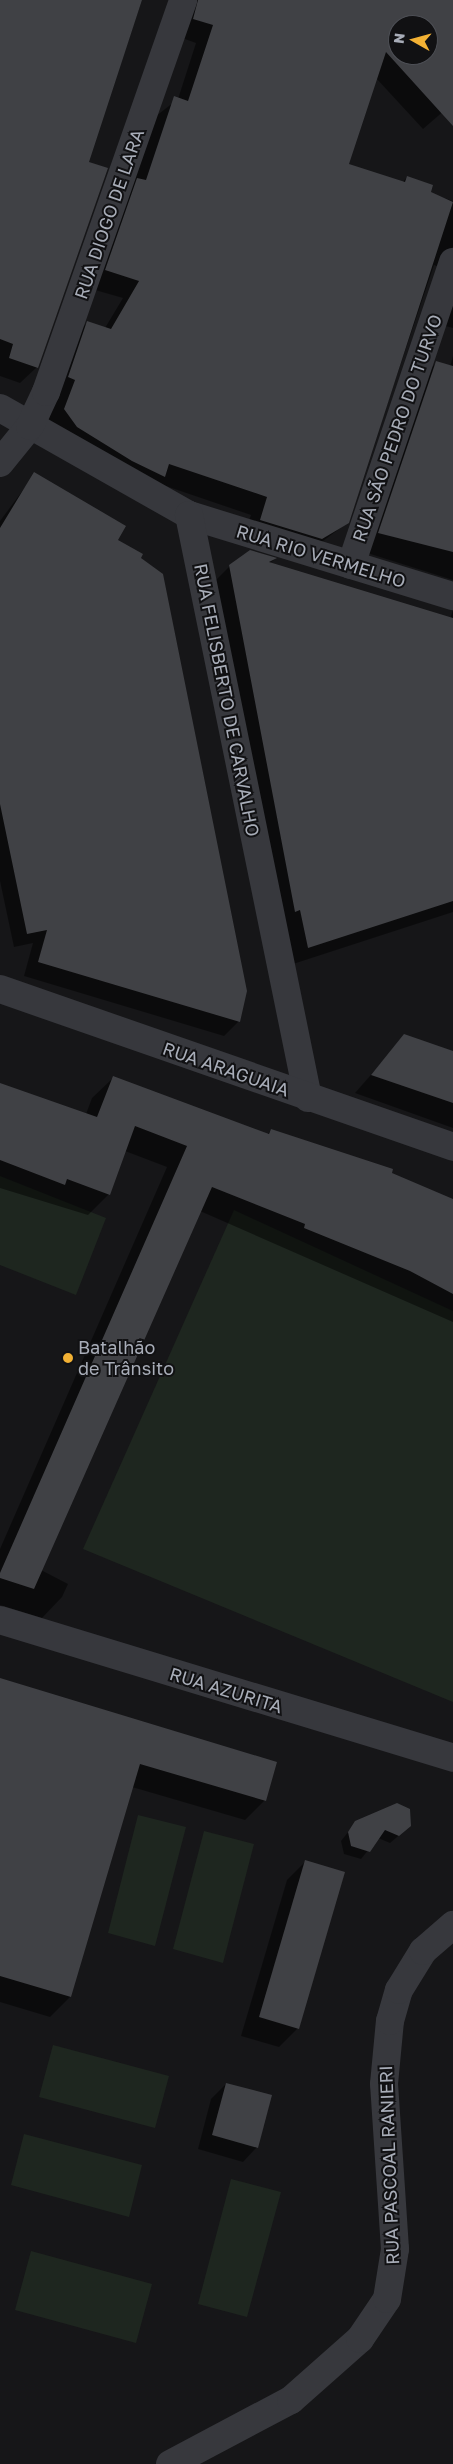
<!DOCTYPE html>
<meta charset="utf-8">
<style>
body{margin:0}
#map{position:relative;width:453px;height:2464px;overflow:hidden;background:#161618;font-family:"Golos Text",sans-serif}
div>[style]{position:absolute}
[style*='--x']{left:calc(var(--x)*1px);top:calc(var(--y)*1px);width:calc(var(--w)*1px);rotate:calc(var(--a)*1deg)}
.green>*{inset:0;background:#1e261f}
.shadow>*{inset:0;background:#0007}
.building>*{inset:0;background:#404145}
.minor>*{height:28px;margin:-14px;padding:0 14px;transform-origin:14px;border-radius:14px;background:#37383d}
.tertiary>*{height:28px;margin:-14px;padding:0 14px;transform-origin:14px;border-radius:14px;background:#37383d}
.dots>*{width:14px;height:14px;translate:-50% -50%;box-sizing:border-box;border:2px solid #111113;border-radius:50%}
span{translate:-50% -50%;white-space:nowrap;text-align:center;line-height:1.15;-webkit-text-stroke:4px #111113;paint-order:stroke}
.street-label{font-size:18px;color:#a8adb8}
.poi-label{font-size:18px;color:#a8adb8}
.left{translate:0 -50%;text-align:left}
.north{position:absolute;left:388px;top:15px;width:50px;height:50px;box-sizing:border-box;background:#111113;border:1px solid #4d4f55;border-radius:50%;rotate:277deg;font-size:14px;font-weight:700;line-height:20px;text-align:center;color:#a8adb8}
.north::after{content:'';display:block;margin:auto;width:18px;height:22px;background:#f2b134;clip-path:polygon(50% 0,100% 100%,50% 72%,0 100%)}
</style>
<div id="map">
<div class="green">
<i style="clip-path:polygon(0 1176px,106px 1218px,76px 1295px,0 1265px)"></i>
<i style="clip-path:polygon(234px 1210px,453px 1311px,453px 1702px,83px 1549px)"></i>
<i style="clip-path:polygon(138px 1815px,186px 1827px,155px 1946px,108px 1933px)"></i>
<i style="clip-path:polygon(204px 1831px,254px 1844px,223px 1963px,173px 1949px)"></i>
<i style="clip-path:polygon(53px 2045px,169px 2076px,155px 2128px,39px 2097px)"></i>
<i style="clip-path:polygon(24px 2134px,142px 2165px,129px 2217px,11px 2185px)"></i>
<i style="clip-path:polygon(231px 2179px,281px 2192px,247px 2317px,198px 2304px)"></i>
<i style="clip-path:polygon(31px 2251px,152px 2284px,136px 2343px,15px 2310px)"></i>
</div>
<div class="shadow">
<i style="clip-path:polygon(0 0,142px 0,87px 163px,37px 367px,20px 383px,0 376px)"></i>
<i style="clip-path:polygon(evenodd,194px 0,453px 0,453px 103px,423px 129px,376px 78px,348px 165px,402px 183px,407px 177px,429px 193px,453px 201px,453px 328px,438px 324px,448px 270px,434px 265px,347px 523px,303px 556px,243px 538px,251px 515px,157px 483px,47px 427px,70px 340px,88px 322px,105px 328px,123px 298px,88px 288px,120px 197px,133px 183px,156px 116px,178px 99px,196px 43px,182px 38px,194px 0,398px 25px,428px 25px,428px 55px,398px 55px,398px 25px)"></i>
<i style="clip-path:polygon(453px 356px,453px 580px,361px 551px,419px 381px,436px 363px,450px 367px)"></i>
<i style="clip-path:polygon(35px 474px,139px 558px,238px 1022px,224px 1036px,24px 976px,33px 943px,14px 947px,0 881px,0 521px)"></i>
<i style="clip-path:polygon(275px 559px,270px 563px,450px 619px,453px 610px,453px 912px,290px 965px,212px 584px,230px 566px)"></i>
<i style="clip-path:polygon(405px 1036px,453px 1052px,453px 1128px,355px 1093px)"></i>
<i style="clip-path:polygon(113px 1078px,267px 1135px,271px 1130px,453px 1201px,453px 1322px,200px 1211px,41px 1570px,68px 1584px,62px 1597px,42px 1618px,0 1605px,0 1549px,167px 1167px,125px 1151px,109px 1194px,88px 1215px,0 1188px,0 1084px,86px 1114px,92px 1098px)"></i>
<i style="clip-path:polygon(0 1679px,265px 1800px,245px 1820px,132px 1787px,70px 1997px,50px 2017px,0 2002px)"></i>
<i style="clip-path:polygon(356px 1822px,410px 1826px,390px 1843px,378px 1838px,361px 1859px,344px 1854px,341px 1841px)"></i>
<i style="clip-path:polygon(306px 1861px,298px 2028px,279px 2047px,241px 2036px,287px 1880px)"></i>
<i style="clip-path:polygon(226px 2084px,257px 2147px,243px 2162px,198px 2149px,211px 2099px)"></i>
</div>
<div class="building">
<i style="clip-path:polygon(0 0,142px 0,89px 162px,108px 168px,38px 368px,9px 358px,13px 344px,0 339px)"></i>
<i style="clip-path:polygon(evenodd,198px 0,453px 0,453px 126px,386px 52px,349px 164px,405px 182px,407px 176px,433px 185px,431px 192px,453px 202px,349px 523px,322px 539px,260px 520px,267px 497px,169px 464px,165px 477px,132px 461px,77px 427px,64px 409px,75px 380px,68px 377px,87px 321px,111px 329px,139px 281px,105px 270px,137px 178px,146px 180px,174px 96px,188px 101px,213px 25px,193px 19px,198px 0,398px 25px,428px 25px,428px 55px,398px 55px,398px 25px)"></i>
<i style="clip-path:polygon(436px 361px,453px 366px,453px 552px,378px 533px)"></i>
<i style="clip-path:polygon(34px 472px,126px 526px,118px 540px,143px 554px,141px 558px,163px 574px,247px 991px,240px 1022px,38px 962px,47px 930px,27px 934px,0 804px,0 528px)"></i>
<i style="clip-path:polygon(250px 550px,277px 558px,269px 562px,453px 618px,453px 901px,308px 948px,300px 910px,295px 912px,229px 565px)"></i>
<i style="clip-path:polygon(404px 1034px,453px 1051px,453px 1103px,371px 1075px)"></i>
<i style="clip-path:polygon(113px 1076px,269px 1134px,271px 1129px,393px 1169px,392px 1173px,453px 1199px,453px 1294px,410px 1271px,304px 1228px,305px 1224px,212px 1187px,34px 1589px,0 1578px,0 1573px,187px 1146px,135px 1126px,110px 1195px,67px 1179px,65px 1185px,0 1160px,0 1083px,97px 1117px)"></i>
<i style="clip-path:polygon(0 1678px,277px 1762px,266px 1801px,140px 1764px,71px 1997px,0 1976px)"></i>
<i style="clip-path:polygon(397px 1803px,410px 1809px,411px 1826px,399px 1836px,385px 1830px,370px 1852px,351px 1846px,348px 1832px,355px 1821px)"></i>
<i style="clip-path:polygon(305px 1860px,345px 1872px,299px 2029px,259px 2017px)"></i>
<i style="clip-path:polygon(226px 2083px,272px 2095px,258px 2148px,212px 2135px)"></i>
</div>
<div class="minor">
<i style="--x:0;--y:408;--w:217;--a:29.5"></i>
<i style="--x:189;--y:515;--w:276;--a:17.1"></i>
<i style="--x:0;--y:463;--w:48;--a:-51"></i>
<i style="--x:30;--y:426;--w:38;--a:-65"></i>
<i style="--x:46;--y:392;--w:415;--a:-70.7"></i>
<i style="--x:189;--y:515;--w:595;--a:78.46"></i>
<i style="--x:351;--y:565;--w:320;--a:-71.4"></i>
<i style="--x:0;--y:989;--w:480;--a:19.2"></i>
<i style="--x:170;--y:2464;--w:137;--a:-27.9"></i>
<i style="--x:291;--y:2400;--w:92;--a:-41.5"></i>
<i style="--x:360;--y:2339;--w:48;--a:-56"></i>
<i style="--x:387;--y:2299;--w:51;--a:-80.9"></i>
<i style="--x:395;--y:2249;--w:165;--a:-93.8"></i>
<i style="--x:384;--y:2084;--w:63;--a:-84.6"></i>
<i style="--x:390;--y:2021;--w:32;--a:-74"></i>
<i style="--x:399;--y:1990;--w:46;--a:-58.4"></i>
<i style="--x:423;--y:1951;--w:40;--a:-41"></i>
</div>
<div class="tertiary">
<i style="--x:0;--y:1620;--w:474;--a:16.9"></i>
</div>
<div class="dots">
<i style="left:68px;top:1358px;background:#f2b134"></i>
</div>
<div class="street-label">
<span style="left:109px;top:214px;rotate:-71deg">RUA DIOGO DE LARA</span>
<span style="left:397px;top:428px;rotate:-71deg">RUA SÃO PEDRO DO TURVO</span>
<span style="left:321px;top:556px;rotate:17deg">RUA RIO VERMELHO</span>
<span style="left:227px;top:700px;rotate:79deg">RUA FELISBERTO DE CARVALHO</span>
<span style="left:226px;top:1069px;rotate:19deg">RUA ARAGUAIA</span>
<span style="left:226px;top:1690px;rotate:17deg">RUA AZURITA</span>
<span style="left:389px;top:2165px;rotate:-92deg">RUA PASCOAL RANIERI</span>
</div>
<div class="poi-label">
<span class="left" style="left:78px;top:1358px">Batalhão<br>de Trânsito</span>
</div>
<div class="north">N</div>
</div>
